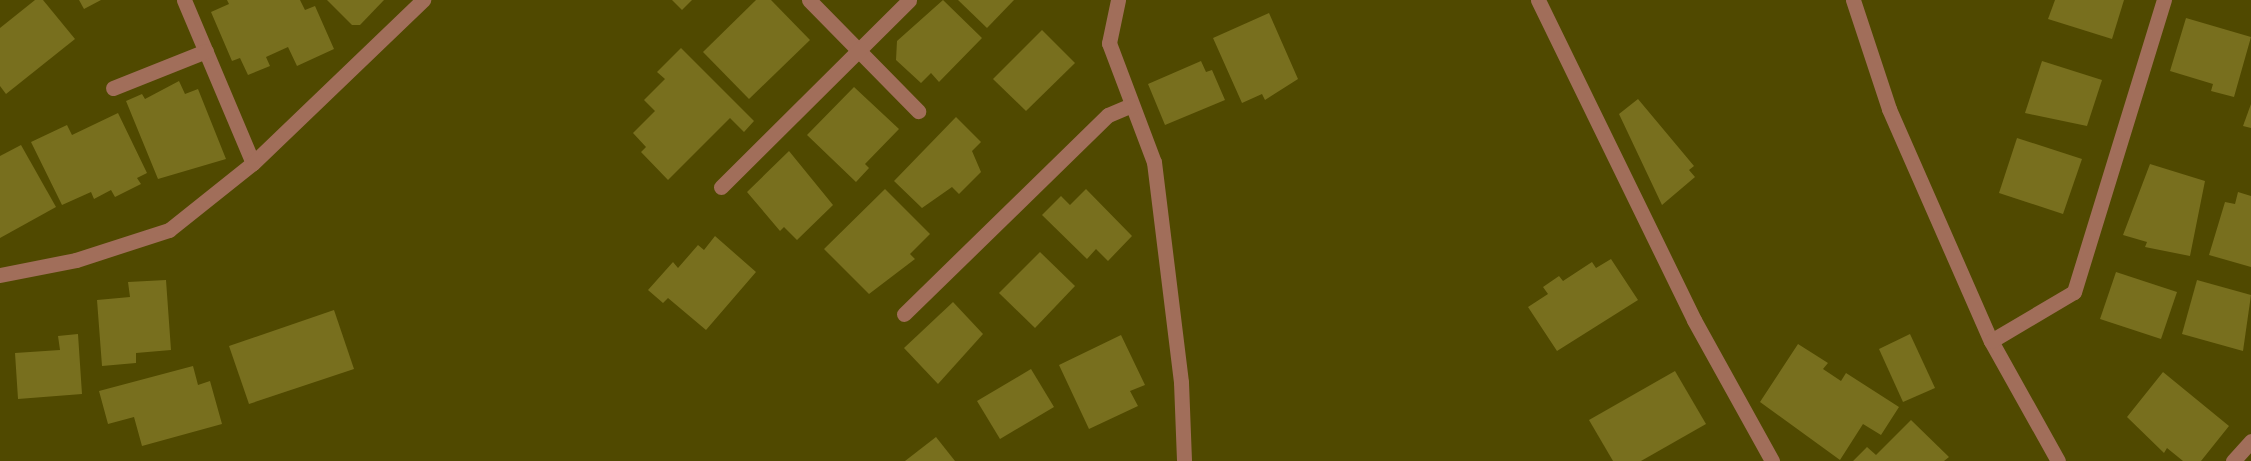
<!DOCTYPE html>
<style>
body{margin:0}
#map{position:relative;width:2251px;height:461px;overflow:hidden;background:#504900;font-family:Roboto,sans-serif}
div>[style]{position:absolute}
[style*='--x']{left:calc(var(--x)*1px);top:calc(var(--y)*1px);width:calc(var(--w)*1px);rotate:calc(var(--a)*1deg)}
.building>*{inset:0;background:#786f1e}
.minor>*{height:15px;margin:-7.5px;padding:0 7.5px;transform-origin:7.5px;border-radius:7.5px;background:#a16e5a}
span{translate:-50% -50%;white-space:nowrap;text-align:center;line-height:1.15;-webkit-text-stroke:4.5px #433e11;paint-order:stroke}
</style>
<div id="map">
<div class="building">
<i style="clip-path:polygon(35px 0,43px 0,75px 39px,6px 94px,0 86px,0 28px)"></i>
<i style="clip-path:polygon(79px 0,101px 0,84px 9px)"></i>
<i style="clip-path:polygon(227px 0,300px 0,305px 10px,315px 6px,334px 49px,297px 66px,288px 47px,266px 57px,270px 66px,248px 75px,240px 58px,232px 61px,211px 12px,229px 4px)"></i>
<i style="clip-path:polygon(327px 0,384px 0,360px 25px,352px 25px)"></i>
<i style="clip-path:polygon(672px 0,692px 0,682px 10px)"></i>
<i style="clip-path:polygon(756px 0,771px 0,810px 40px,749px 99px,703px 52px)"></i>
<i style="clip-path:polygon(943px 0,982px 38px,939px 82px,931px 73px,921px 83px,896px 60px,897px 41px)"></i>
<i style="clip-path:polygon(958px 0,1014px 0,987px 28px)"></i>
<i style="clip-path:polygon(2055px 0,2124px 0,2112px 39px,2048px 19px)"></i>
<i style="clip-path:polygon(1269px 13px,1298px 79px,1265px 100px,1262px 94px,1242px 103px,1213px 38px)"></i>
<i style="clip-path:polygon(2186px 18px,2251px 37px,2234px 97px,2211px 91px,2213px 84px,2170px 71px)"></i>
<i style="clip-path:polygon(1042px 30px,1075px 63px,1026px 111px,993px 79px)"></i>
<i style="clip-path:polygon(681px 48px,754px 121px,744px 132px,730px 118px,668px 180px,641px 152px,646px 147px,633px 133px,655px 111px,644px 100px,665px 79px,657px 72px)"></i>
<i style="clip-path:polygon(1201px 61px,1206px 72px,1212px 70px,1225px 100px,1165px 125px,1148px 84px)"></i>
<i style="clip-path:polygon(2042px 61px,2102px 80px,2087px 126px,2025px 113px)"></i>
<i style="clip-path:polygon(179px 81px,185px 94px,198px 89px,226px 159px,158px 179px,126px 101px,142px 94px,145px 99px)"></i>
<i style="clip-path:polygon(854px 87px,899px 129px,865px 164px,869px 168px,856px 182px,807px 135px)"></i>
<i style="clip-path:polygon(1638px 99px,1694px 166px,1689px 170px,1695px 177px,1662px 205px,1619px 114px)"></i>
<i style="clip-path:polygon(2251px 104px,2251px 128px,2243px 126px)"></i>
<i style="clip-path:polygon(118px 113px,147px 173px,137px 178px,141px 184px,115px 197px,111px 190px,94px 199px,91px 192px,62px 205px,31px 142px,67px 125px,72px 135px)"></i>
<i style="clip-path:polygon(956px 117px,981px 142px,972px 151px,981px 172px,959px 194px,952px 187px,922px 208px,894px 181px)"></i>
<i style="clip-path:polygon(2017px 138px,2082px 159px,2063px 214px,1999px 193px)"></i>
<i style="clip-path:polygon(21px 145px,56px 207px,0 238px,0 156px)"></i>
<i style="clip-path:polygon(789px 151px,833px 205px,797px 240px,784px 227px,780px 231px,747px 192px)"></i>
<i style="clip-path:polygon(2150px 164px,2205px 181px,2190px 256px,2145px 247px,2147px 242px,2123px 235px)"></i>
<i style="clip-path:polygon(885px 189px,930px 234px,910px 254px,915px 259px,869px 294px,824px 249px)"></i>
<i style="clip-path:polygon(1086px 189px,1132px 236px,1108px 261px,1096px 249px,1087px 259px,1042px 215px,1061px 196px,1070px 205px)"></i>
<i style="clip-path:polygon(2238px 192px,2251px 196px,2251px 267px,2209px 255px,2225px 202px,2235px 204px)"></i>
<i style="clip-path:polygon(715px 236px,756px 272px,706px 330px,668px 298px,663px 303px,648px 290px,673px 262px,678px 268px,698px 245px,704px 250px)"></i>
<i style="clip-path:polygon(1040px 252px,1075px 286px,1035px 328px,999px 293px)"></i>
<i style="clip-path:polygon(1611px 259px,1638px 300px,1557px 351px,1528px 307px,1548px 294px,1543px 287px,1559px 276px,1563px 281px,1592px 262px,1596px 268px)"></i>
<i style="clip-path:polygon(2116px 272px,2177px 292px,2161px 339px,2100px 319px)"></i>
<i style="clip-path:polygon(166px 280px,171px 350px,136px 353px,136px 363px,102px 366px,97px 300px,130px 297px,128px 282px)"></i>
<i style="clip-path:polygon(2197px 280px,2251px 295px,2243px 351px,2182px 334px)"></i>
<i style="clip-path:polygon(953px 302px,983px 334px,938px 384px,904px 348px)"></i>
<i style="clip-path:polygon(334px 310px,354px 369px,249px 404px,229px 346px)"></i>
<i style="clip-path:polygon(78px 334px,82px 394px,18px 399px,15px 353px,60px 350px,58px 336px)"></i>
<i style="clip-path:polygon(1910px 334px,1935px 388px,1903px 402px,1879px 349px)"></i>
<i style="clip-path:polygon(1121px 335px,1145px 385px,1130px 391px,1138px 406px,1089px 429px,1059px 365px)"></i>
<i style="clip-path:polygon(1798px 344px,1828px 363px,1823px 369px,1841px 381px,1846px 373px,1899px 407px,1881px 435px,1863px 424px,1840px 460px,1760px 402px)"></i>
<i style="clip-path:polygon(193px 366px,198px 385px,210px 381px,222px 424px,142px 446px,134px 417px,108px 424px,99px 391px)"></i>
<i style="clip-path:polygon(1031px 369px,1054px 407px,1000px 439px,977px 401px)"></i>
<i style="clip-path:polygon(1675px 371px,1706px 424px,1641px 461px,1613px 461px,1589px 420px)"></i>
<i style="clip-path:polygon(2163px 372px,2229px 426px,2201px 461px,2183px 461px,2167px 448px,2164px 453px,2127px 417px)"></i>
<i style="clip-path:polygon(1911px 420px,1949px 457px,1944px 461px,1853px 461px,1867px 447px,1876px 455px)"></i>
<i style="clip-path:polygon(936px 437px,955px 461px,905px 461px)"></i>
</div>
<div class="minor">
<i style="--x:184;--y:0;--w:177;--a:67.1"></i>
<i style="--x:809;--y:0;--w:156;--a:45.5"></i>
<i style="--x:1118;--y:0;--w:44;--a:101.8"></i>
<i style="--x:1109;--y:43;--w:127;--a:69.3"></i>
<i style="--x:1154;--y:162;--w:222;--a:83"></i>
<i style="--x:1181;--y:382;--w:79;--a:87.8"></i>
<i style="--x:1538;--y:0;--w:356;--a:64"></i>
<i style="--x:1694;--y:320;--w:161;--a:61"></i>
<i style="--x:1853;--y:0;--w:115;--a:71.7"></i>
<i style="--x:1889;--y:109;--w:253;--a:66.3"></i>
<i style="--x:1991;--y:341;--w:137;--a:60.8"></i>
<i style="--x:113;--y:88;--w:100;--a:-21.7"></i>
<i style="--x:721;--y:187;--w:265;--a:-44.8"></i>
<i style="--x:0;--y:275;--w:77;--a:-11.2"></i>
<i style="--x:76;--y:260;--w:98;--a:-17.9"></i>
<i style="--x:169;--y:230;--w:107;--a:-38.6"></i>
<i style="--x:253;--y:163;--w:236;--a:-43.8"></i>
<i style="--x:904;--y:314;--w:285;--a:-44.3"></i>
<i style="--x:1108;--y:115;--w:25;--a:-23"></i>
<i style="--x:1991;--y:341;--w:96;--a:-30.6"></i>
<i style="--x:2074;--y:292;--w:306;--a:-72.9"></i>
<i style="--x:2233;--y:461;--w:27;--a:-48"></i>
</div>
</div>
